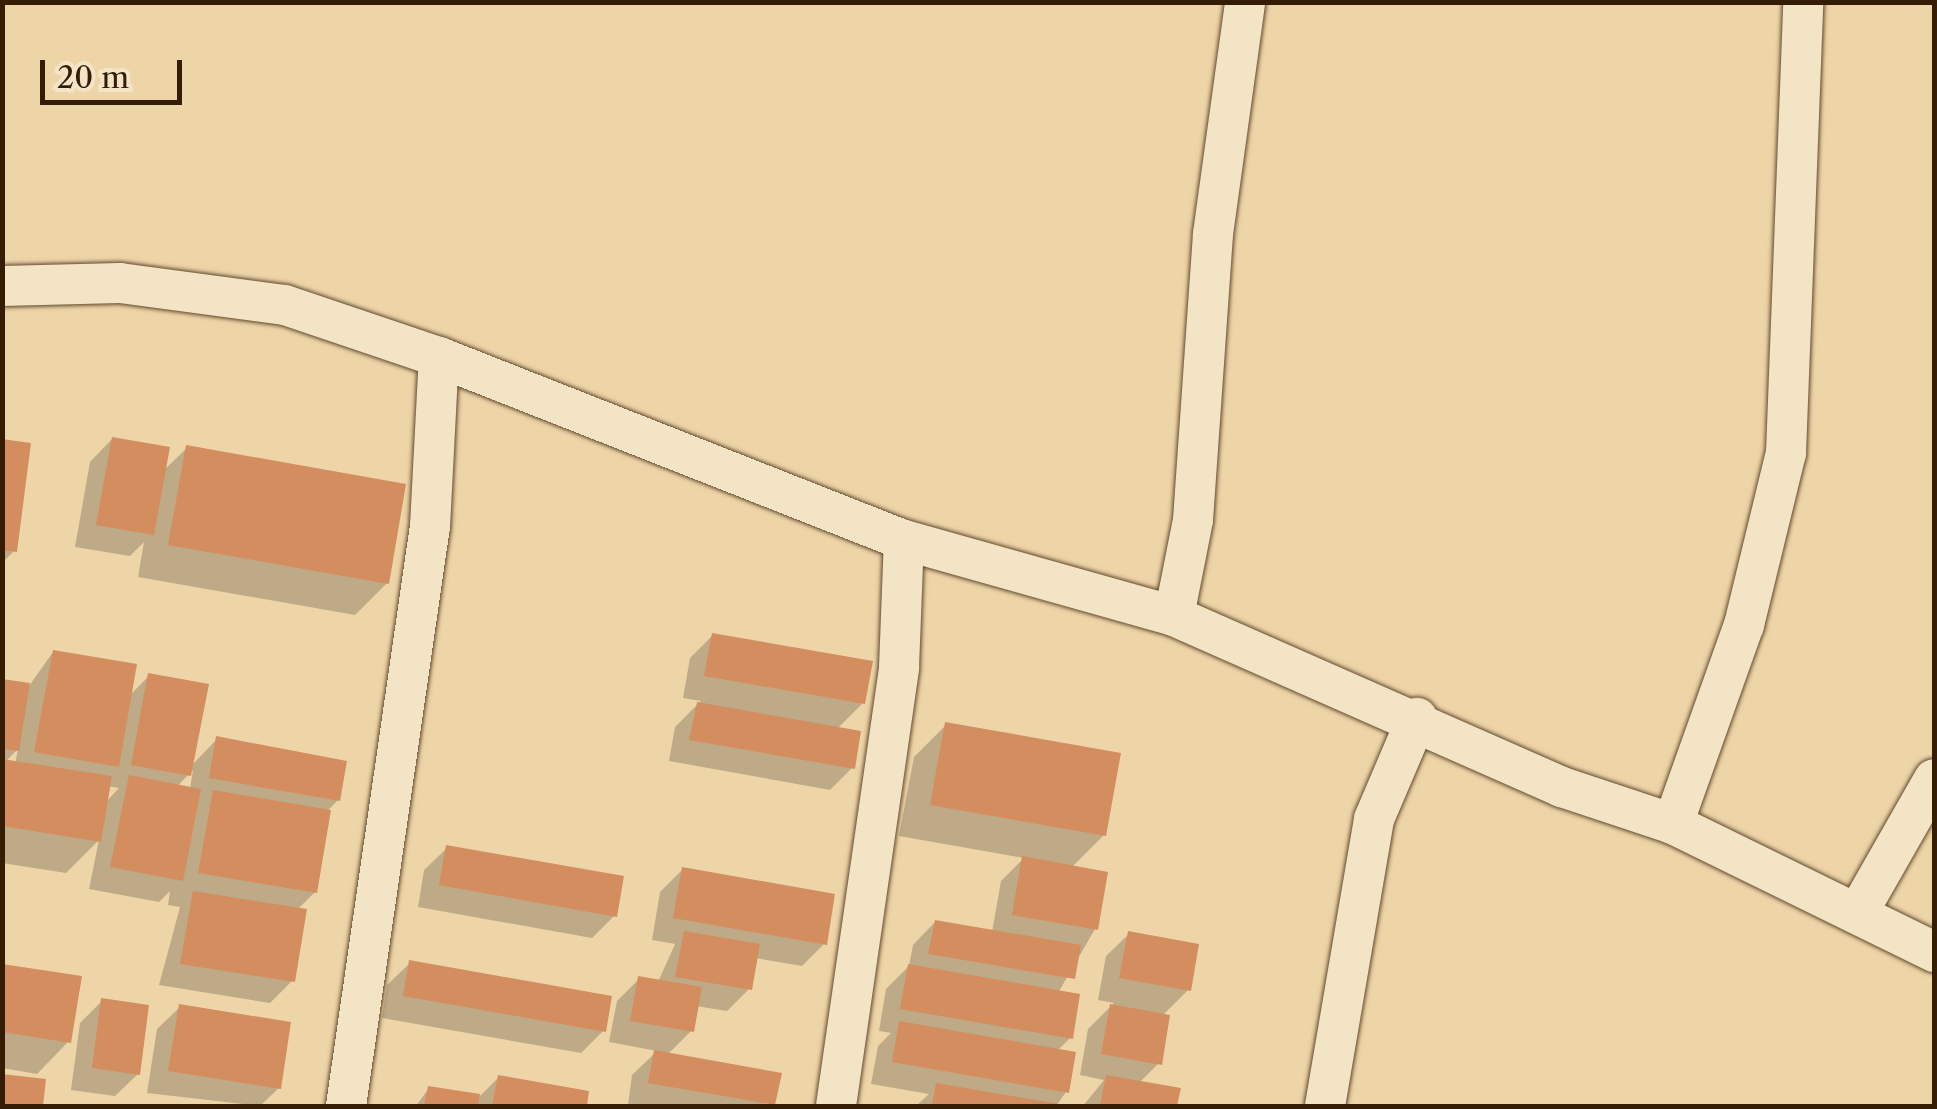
<!DOCTYPE html>
<style>
body{margin:0}
#map{position:relative;width:1937px;height:1109px;overflow:hidden;background:#eed5a8;font-family:"Libre Caslon Text",serif}
div>[style]{position:absolute}
[style*='--x']{left:calc(var(--x)*1px);top:calc(var(--y)*1px);width:calc(var(--w)*1px);rotate:calc(var(--a)*1deg)}
.shadow>*{inset:0;background:#0003}
.building>*{inset:0;background:#d48d5f}
.roads{filter:drop-shadow(0 0 2px #624a2e) drop-shadow(0 0 2px #624a2e)}
.street>*{height:40px;margin:-20px;padding:0 20px;transform-origin:20px;border-radius:20px;background:#f4e4c6}
span{translate:-50% -50%;white-space:nowrap;text-align:center;line-height:1.15;-webkit-text-stroke:10px #f4e4c6;paint-order:stroke}
.frame{position:absolute;inset:0;border:5px solid #341c05;pointer-events:none}
.scale{position:absolute;left:40px;top:60px;width:142px;height:45px;box-sizing:border-box;border:5px solid #341c05;border-top:0;padding-left:12px;font-size:30px;line-height:35px;white-space:nowrap;color:#341c05;-webkit-text-stroke:8px #f4e4c6;paint-order:stroke}
</style>
<div id="map">
<div class="shadow">
<i style="clip-path:polygon(112px 439px,163px 471px,187px 448px,387px 583px,355px 615px,138px 577px,144px 542px,130px 556px,75px 547px,90px 462px)"></i>
<i style="clip-path:polygon(2px 442px,15px 550px,2px 563px)"></i>
<i style="clip-path:polygon(712px 636px,863px 703px,837px 729px,853px 767px,830px 790px,669px 761px,675px 727px,701px 701px,683px 698px,690px 658px)"></i>
<i style="clip-path:polygon(evenodd,53px 652px,129px 696px,149px 676px,191px 766px,217px 739px,338px 800px,328px 810px,315px 892px,297px 910px,292px 981px,270px 1003px,159px 985px,180px 907px,168px 905px,170px 891px,159px 902px,89px 889px,99px 840px,66px 873px,2px 863px,2px 681px,29px 686px,53px 652px,18px 749px,15px 764px,5px 762px,18px 749px,53px 652px,193px 770px,190px 789px,177px 787px,184px 779px,193px 770px,53px 652px,107px 786px,119px 788px,105px 803px,107px 786px)"></i>
<i style="clip-path:polygon(946px 725px,1104px 835px,1071px 868px,1095px 929px,1058px 993px,1070px 1038px,1057px 1051px,1066px 1092px,1056px 1106px,916px 1106px,929px 1094px,871px 1084px,878px 1046px,891px 1033px,879px 1031px,886px 989px,909px 966px,913px 945px,935px 922px,992px 932px,1001px 881px,1024px 858px,899px 836px,914px 757px)"></i>
<i style="clip-path:polygon(447px 848px,615px 915px,592px 938px,418px 907px,424px 870px)"></i>
<i style="clip-path:polygon(682px 870px,824px 944px,802px 966px,755px 958px,749px 989px,727px 1011px,696px 1006px,692px 1030px,667px 1055px,771px 1106px,628px 1105px,632px 1075px,657px 1051px,609px 1042px,617px 1001px,639px 979px,658px 982px,675px 944px,652px 940px,660px 892px)"></i>
<i style="clip-path:polygon(1129px 934px,1188px 990px,1162px 1016px,1159px 1063px,1139px 1083px,1178px 1090px,1175px 1106px,1083px 1106px,1104px 1080px,1080px 1075px,1088px 1029px,1114px 1003px,1098px 1000px,1106px 956px)"></i>
<i style="clip-path:polygon(410px 963px,604px 1030px,581px 1053px,382px 1018px,387px 985px)"></i>
<i style="clip-path:polygon(2px 966px,69px 1041px,37px 1074px,2px 1068px)"></i>
<i style="clip-path:polygon(102px 1001px,138px 1074px,115px 1096px,71px 1090px,80px 1023px)"></i>
<i style="clip-path:polygon(180px 1007px,279px 1088px,260px 1106px,147px 1093px,157px 1029px)"></i>
<i style="clip-path:polygon(499px 1077px,586px 1093px,584px 1106px,416px 1106px,429px 1088px,479px 1097px)"></i>
</div>
<div class="building">
<i style="clip-path:polygon(112px 437px,170px 447px,154px 535px,96px 525px)"></i>
<i style="clip-path:polygon(2px 439px,31px 443px,17px 552px,2px 550px)"></i>
<i style="clip-path:polygon(186px 445px,406px 484px,389px 584px,168px 545px)"></i>
<i style="clip-path:polygon(712px 633px,873px 661px,865px 704px,704px 676px)"></i>
<i style="clip-path:polygon(53px 650px,137px 664px,119px 767px,34px 752px)"></i>
<i style="clip-path:polygon(148px 673px,209px 684px,191px 776px,131px 765px)"></i>
<i style="clip-path:polygon(2px 679px,30px 683px,19px 751px,2px 749px)"></i>
<i style="clip-path:polygon(697px 702px,861px 731px,855px 769px,689px 740px)"></i>
<i style="clip-path:polygon(945px 722px,1121px 753px,1106px 836px,930px 805px)"></i>
<i style="clip-path:polygon(216px 736px,347px 761px,340px 801px,209px 778px)"></i>
<i style="clip-path:polygon(2px 759px,112px 776px,101px 842px,2px 826px)"></i>
<i style="clip-path:polygon(129px 775px,201px 789px,183px 881px,110px 867px)"></i>
<i style="clip-path:polygon(213px 790px,331px 810px,317px 893px,198px 873px)"></i>
<i style="clip-path:polygon(446px 845px,624px 876px,617px 917px,439px 885px)"></i>
<i style="clip-path:polygon(1022px 856px,1108px 872px,1098px 930px,1012px 915px)"></i>
<i style="clip-path:polygon(682px 867px,835px 894px,827px 945px,673px 918px)"></i>
<i style="clip-path:polygon(193px 891px,307px 909px,295px 982px,180px 964px)"></i>
<i style="clip-path:polygon(935px 920px,1081px 945px,1075px 979px,928px 954px)"></i>
<i style="clip-path:polygon(684px 931px,760px 944px,752px 990px,675px 977px)"></i>
<i style="clip-path:polygon(1128px 931px,1199px 944px,1191px 991px,1119px 978px)"></i>
<i style="clip-path:polygon(409px 960px,612px 996px,606px 1032px,403px 996px)"></i>
<i style="clip-path:polygon(2px 964px,82px 976px,71px 1043px,2px 1032px)"></i>
<i style="clip-path:polygon(908px 964px,1080px 994px,1073px 1039px,900px 1009px)"></i>
<i style="clip-path:polygon(638px 976px,702px 987px,694px 1032px,630px 1021px)"></i>
<i style="clip-path:polygon(101px 998px,149px 1005px,140px 1075px,92px 1068px)"></i>
<i style="clip-path:polygon(179px 1004px,291px 1022px,281px 1089px,168px 1071px)"></i>
<i style="clip-path:polygon(1110px 1004px,1170px 1015px,1162px 1065px,1101px 1054px)"></i>
<i style="clip-path:polygon(899px 1021px,1076px 1052px,1069px 1093px,892px 1062px)"></i>
<i style="clip-path:polygon(654px 1050px,782px 1073px,775px 1105px,648px 1083px)"></i>
<i style="clip-path:polygon(2px 1074px,46px 1079px,43px 1106px,2px 1106px)"></i>
<i style="clip-path:polygon(498px 1075px,589px 1091px,587px 1106px,492px 1106px)"></i>
<i style="clip-path:polygon(1106px 1075px,1181px 1088px,1177px 1106px,1100px 1106px)"></i>
<i style="clip-path:polygon(936px 1083px,1059px 1104px,1059px 1106px,932px 1106px)"></i>
<i style="clip-path:polygon(428px 1086px,480px 1094px,478px 1106px,424px 1106px)"></i>
</div>
<div class="roads">
<div class="street">
<i style="--x:2;--y:286;--w:118;--a:-1.5"></i>
<i style="--x:120;--y:283;--w:166;--a:7.6"></i>
<i style="--x:285;--y:305;--w:163;--a:18.7"></i>
<i style="--x:439;--y:357;--w:500;--a:21.5"></i>
<i style="--x:904;--y:540;--w:280;--a:15.7"></i>
<i style="--x:1174;--y:616;--w:424;--a:23.8"></i>
<i style="--x:1562;--y:787;--w:117;--a:18.4"></i>
<i style="--x:1673;--y:824;--w:291;--a:26.1"></i>
<i style="--x:1174;--y:616;--w:98;--a:-78.8"></i>
<i style="--x:1193;--y:520;--w:287;--a:-86"></i>
<i style="--x:1213;--y:234;--w:234;--a:-82.1"></i>
<i style="--x:1673;--y:824;--w:211;--a:-70.4"></i>
<i style="--x:1744;--y:625;--w:177;--a:-76.3"></i>
<i style="--x:1786;--y:453;--w:451;--a:-87.8"></i>
<i style="--x:1857;--y:914;--w:155;--a:-60.3"></i>
<i style="--x:346;--y:1106;--w:586;--a:-81.76"></i>
<i style="--x:430;--y:526;--w:169;--a:-87"></i>
<i style="--x:836;--y:1106;--w:443;--a:-81.8"></i>
<i style="--x:899;--y:668;--w:128;--a:-87.8"></i>
<i style="--x:1325;--y:1106;--w:291;--a:-80.3"></i>
<i style="--x:1374;--y:819;--w:110;--a:-66.9"></i>
</div>
</div>
<div class="frame"></div>
<div class="scale">20 m</div>
</div>
